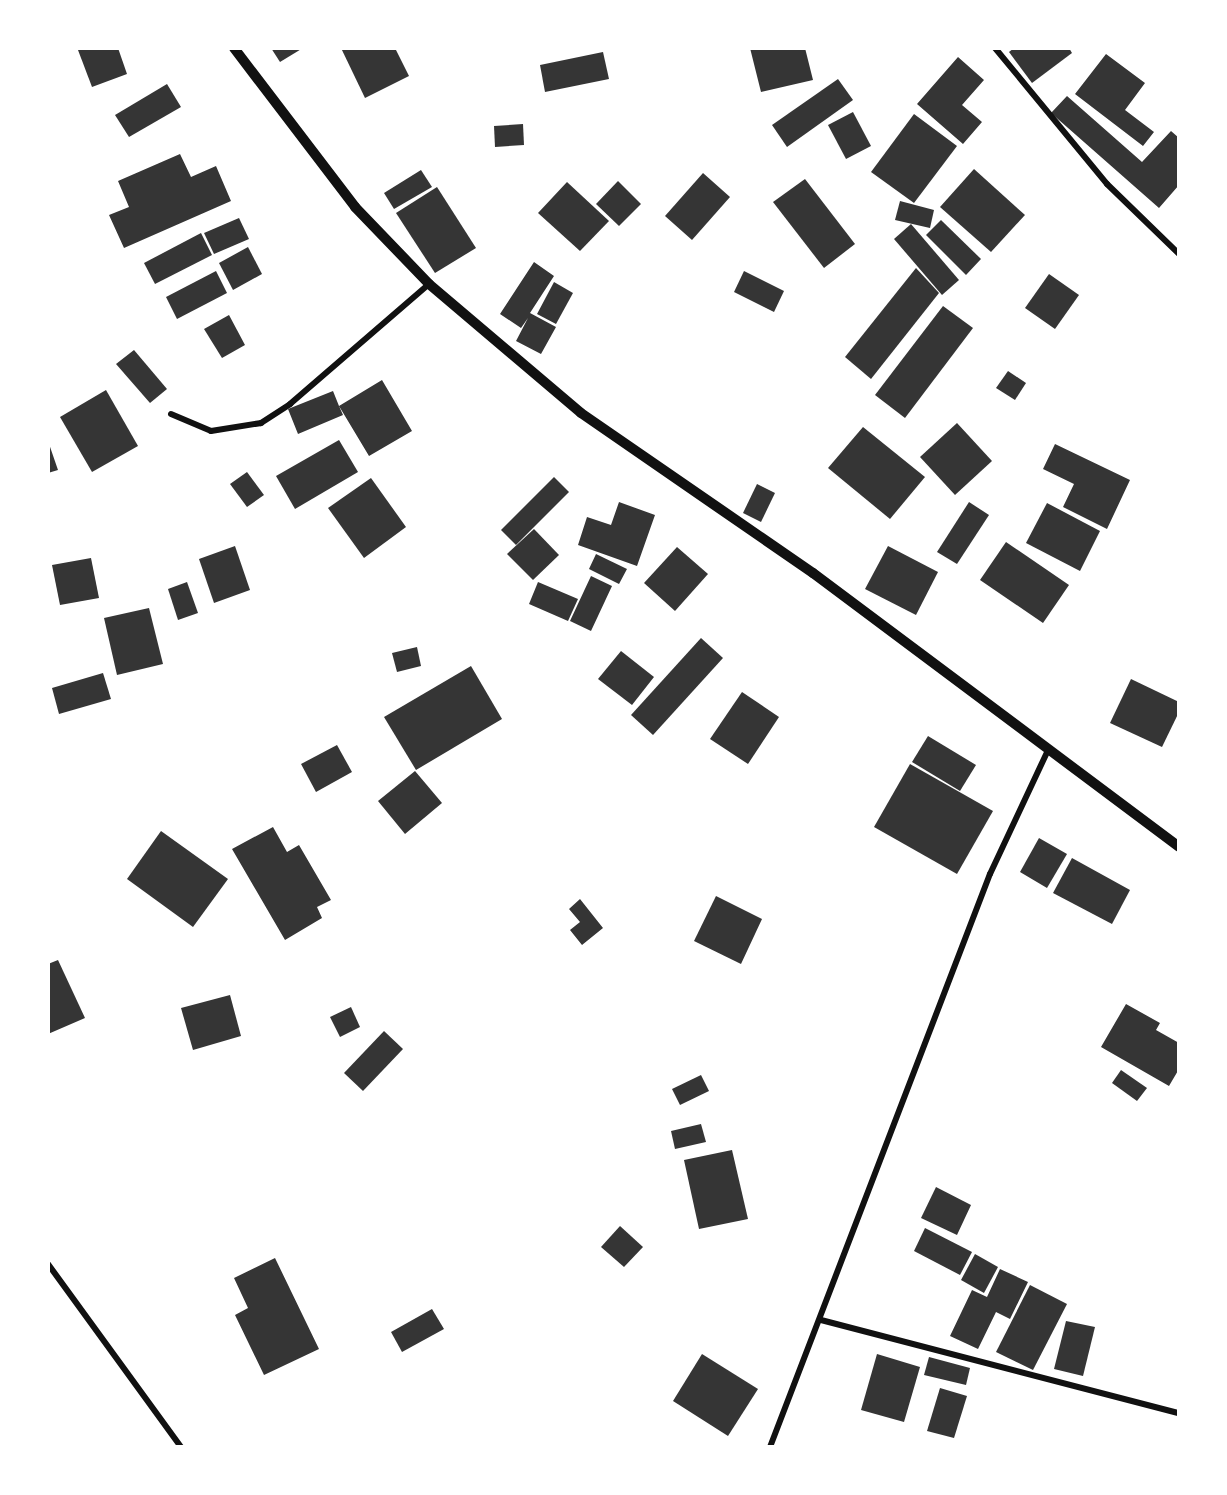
<!DOCTYPE html>
<style>
body{margin:0}
#map{position:relative;width:1227px;height:1495px;overflow:hidden;background:#fff;font-family:Figtree,sans-serif}
div>[style]{position:absolute}
[style*='--x']{left:calc(var(--x)*1px);top:calc(var(--y)*1px);width:calc(var(--w)*1px);rotate:calc(var(--a)*1deg)}
.building>*{inset:0;background:#353535}
.minor>*{height:6px;margin:-3px;padding:0 3px;transform-origin:3px;border-radius:3px;background:#111}
.tertiary>*{height:10px;margin:-5px;padding:0 5px;transform-origin:5px;border-radius:5px;background:#111}
span{translate:-50% -50%;white-space:nowrap;text-align:center;line-height:1.15;-webkit-text-stroke:4.5px #fff;paint-order:stroke}
.frame{position:absolute;inset:0;border:50px solid #fff;pointer-events:none}
</style>
<div id="map">
<div class="building">
<i style="clip-path:polygon(83px 48px,118px 48px,127px 74px,92px 87px,78px 50px)"></i>
<i style="clip-path:polygon(271px 48px,303px 48px,280px 62px)"></i>
<i style="clip-path:polygon(341px 48px,395px 48px,409px 76px,365px 98px)"></i>
<i style="clip-path:polygon(750px 48px,805px 48px,813px 80px,761px 92px)"></i>
<i style="clip-path:polygon(1014px 48px,1069px 48px,1072px 53px,1032px 83px,1009px 52px)"></i>
<i style="clip-path:polygon(603px 52px,609px 79px,545px 92px,540px 65px)"></i>
<i style="clip-path:polygon(1106px 54px,1145px 83px,1125px 110px,1154px 132px,1143px 146px,1075px 94px)"></i>
<i style="clip-path:polygon(958px 57px,984px 80px,962px 105px,982px 122px,963px 144px,917px 104px)"></i>
<i style="clip-path:polygon(838px 79px,853px 100px,787px 147px,772px 125px)"></i>
<i style="clip-path:polygon(167px 84px,181px 107px,129px 137px,115px 115px)"></i>
<i style="clip-path:polygon(1067px 96px,1142px 162px,1171px 131px,1179px 138px,1179px 185px,1159px 208px,1051px 113px)"></i>
<i style="clip-path:polygon(853px 112px,871px 146px,846px 159px,828px 125px)"></i>
<i style="clip-path:polygon(914px 114px,957px 146px,914px 203px,871px 172px)"></i>
<i style="clip-path:polygon(523px 124px,524px 145px,495px 147px,494px 126px)"></i>
<i style="clip-path:polygon(180px 154px,191px 177px,216px 166px,231px 201px,124px 248px,109px 215px,129px 207px,118px 181px)"></i>
<i style="clip-path:polygon(974px 169px,1025px 215px,991px 252px,940px 207px)"></i>
<i style="clip-path:polygon(421px 170px,432px 187px,394px 209px,384px 193px)"></i>
<i style="clip-path:polygon(703px 173px,730px 197px,692px 240px,665px 216px)"></i>
<i style="clip-path:polygon(805px 179px,855px 244px,824px 268px,773px 202px)"></i>
<i style="clip-path:polygon(618px 181px,641px 204px,619px 226px,596px 204px)"></i>
<i style="clip-path:polygon(567px 182px,609px 221px,580px 251px,538px 213px)"></i>
<i style="clip-path:polygon(437px 187px,476px 248px,435px 273px,396px 213px)"></i>
<i style="clip-path:polygon(900px 201px,934px 210px,930px 228px,895px 220px)"></i>
<i style="clip-path:polygon(239px 218px,249px 239px,214px 254px,204px 233px)"></i>
<i style="clip-path:polygon(941px 220px,981px 259px,966px 275px,926px 235px)"></i>
<i style="clip-path:polygon(911px 224px,959px 280px,942px 295px,894px 239px)"></i>
<i style="clip-path:polygon(201px 233px,212px 255px,155px 284px,144px 263px)"></i>
<i style="clip-path:polygon(248px 247px,262px 274px,233px 290px,219px 263px)"></i>
<i style="clip-path:polygon(534px 262px,554px 276px,530px 313px,556px 327px,541px 354px,516px 341px,528px 318px,521px 328px,500px 314px)"></i>
<i style="clip-path:polygon(916px 268px,939px 293px,871px 379px,845px 357px)"></i>
<i style="clip-path:polygon(216px 271px,227px 293px,177px 319px,166px 297px)"></i>
<i style="clip-path:polygon(744px 271px,784px 291px,774px 312px,734px 292px)"></i>
<i style="clip-path:polygon(1049px 274px,1079px 295px,1055px 329px,1025px 308px)"></i>
<i style="clip-path:polygon(554px 282px,573px 293px,556px 324px,537px 314px)"></i>
<i style="clip-path:polygon(943px 306px,973px 328px,905px 418px,875px 395px)"></i>
<i style="clip-path:polygon(229px 315px,245px 345px,222px 358px,204px 329px)"></i>
<i style="clip-path:polygon(134px 350px,167px 389px,150px 403px,116px 364px)"></i>
<i style="clip-path:polygon(1008px 371px,1026px 383px,1015px 400px,996px 388px)"></i>
<i style="clip-path:polygon(382px 380px,412px 431px,369px 456px,339px 406px,343px 415px,298px 434px,288px 409px,333px 391px,339px 406px)"></i>
<i style="clip-path:polygon(106px 390px,138px 446px,92px 472px,60px 417px)"></i>
<i style="clip-path:polygon(957px 423px,992px 461px,955px 495px,920px 457px)"></i>
<i style="clip-path:polygon(863px 427px,925px 477px,890px 519px,828px 468px)"></i>
<i style="clip-path:polygon(339px 440px,358px 472px,295px 509px,276px 476px)"></i>
<i style="clip-path:polygon(48px 441px,58px 470px,48px 473px)"></i>
<i style="clip-path:polygon(1055px 444px,1130px 480px,1107px 529px,1063px 507px,1074px 484px,1043px 469px)"></i>
<i style="clip-path:polygon(247px 472px,264px 495px,247px 507px,230px 484px)"></i>
<i style="clip-path:polygon(554px 477px,569px 492px,516px 545px,501px 530px)"></i>
<i style="clip-path:polygon(371px 478px,406px 527px,364px 558px,328px 508px)"></i>
<i style="clip-path:polygon(757px 484px,775px 493px,761px 522px,743px 513px)"></i>
<i style="clip-path:polygon(619px 502px,655px 515px,637px 566px,578px 545px,587px 517px,611px 525px)"></i>
<i style="clip-path:polygon(969px 502px,989px 515px,957px 564px,937px 552px)"></i>
<i style="clip-path:polygon(1047px 503px,1100px 531px,1080px 571px,1026px 543px)"></i>
<i style="clip-path:polygon(534px 529px,559px 555px,533px 580px,507px 554px)"></i>
<i style="clip-path:polygon(1006px 542px,1069px 585px,1043px 623px,980px 580px)"></i>
<i style="clip-path:polygon(235px 546px,250px 590px,214px 603px,199px 559px)"></i>
<i style="clip-path:polygon(888px 546px,938px 572px,916px 615px,865px 589px)"></i>
<i style="clip-path:polygon(677px 547px,708px 574px,675px 611px,644px 583px)"></i>
<i style="clip-path:polygon(596px 554px,627px 569px,619px 584px,589px 569px)"></i>
<i style="clip-path:polygon(91px 558px,99px 598px,60px 605px,52px 565px)"></i>
<i style="clip-path:polygon(591px 576px,612px 586px,591px 631px,570px 621px)"></i>
<i style="clip-path:polygon(187px 582px,198px 613px,178px 620px,168px 589px)"></i>
<i style="clip-path:polygon(538px 582px,578px 599px,568px 621px,529px 604px)"></i>
<i style="clip-path:polygon(149px 608px,163px 664px,117px 675px,104px 618px)"></i>
<i style="clip-path:polygon(701px 638px,723px 658px,653px 735px,631px 715px)"></i>
<i style="clip-path:polygon(417px 647px,421px 666px,397px 672px,392px 653px)"></i>
<i style="clip-path:polygon(621px 651px,654px 677px,632px 705px,598px 679px)"></i>
<i style="clip-path:polygon(471px 666px,502px 719px,416px 770px,384px 717px)"></i>
<i style="clip-path:polygon(103px 673px,111px 699px,59px 714px,52px 688px)"></i>
<i style="clip-path:polygon(1131px 679px,1179px 702px,1179px 712px,1162px 747px,1110px 723px)"></i>
<i style="clip-path:polygon(742px 692px,779px 717px,748px 764px,710px 739px)"></i>
<i style="clip-path:polygon(928px 736px,976px 765px,960px 791px,912px 762px)"></i>
<i style="clip-path:polygon(337px 745px,352px 772px,316px 792px,301px 764px)"></i>
<i style="clip-path:polygon(910px 764px,993px 811px,957px 874px,874px 827px)"></i>
<i style="clip-path:polygon(415px 771px,442px 803px,405px 834px,378px 801px)"></i>
<i style="clip-path:polygon(273px 827px,287px 852px,299px 845px,331px 900px,317px 907px,322px 918px,285px 940px,232px 849px)"></i>
<i style="clip-path:polygon(161px 831px,228px 879px,193px 927px,127px 879px)"></i>
<i style="clip-path:polygon(1039px 838px,1067px 854px,1047px 888px,1020px 872px)"></i>
<i style="clip-path:polygon(1072px 858px,1130px 890px,1112px 924px,1053px 893px)"></i>
<i style="clip-path:polygon(716px 896px,762px 919px,741px 964px,694px 941px)"></i>
<i style="clip-path:polygon(580px 899px,603px 928px,582px 945px,570px 930px,580px 922px,569px 909px)"></i>
<i style="clip-path:polygon(58px 960px,85px 1018px,48px 1034px,48px 964px)"></i>
<i style="clip-path:polygon(230px 995px,241px 1036px,193px 1050px,181px 1008px)"></i>
<i style="clip-path:polygon(1126px 1004px,1160px 1023px,1156px 1030px,1179px 1043px,1179px 1069px,1169px 1086px,1101px 1047px)"></i>
<i style="clip-path:polygon(351px 1007px,360px 1027px,340px 1037px,330px 1017px)"></i>
<i style="clip-path:polygon(384px 1031px,403px 1049px,363px 1091px,344px 1073px)"></i>
<i style="clip-path:polygon(1121px 1070px,1147px 1088px,1137px 1101px,1112px 1083px)"></i>
<i style="clip-path:polygon(701px 1075px,709px 1091px,680px 1105px,672px 1089px)"></i>
<i style="clip-path:polygon(701px 1124px,706px 1142px,675px 1149px,671px 1131px)"></i>
<i style="clip-path:polygon(732px 1150px,748px 1219px,699px 1229px,684px 1160px)"></i>
<i style="clip-path:polygon(936px 1187px,971px 1205px,957px 1235px,921px 1218px)"></i>
<i style="clip-path:polygon(620px 1226px,643px 1247px,624px 1267px,601px 1247px)"></i>
<i style="clip-path:polygon(925px 1228px,972px 1252px,960px 1275px,914px 1251px)"></i>
<i style="clip-path:polygon(975px 1254px,998px 1267px,984px 1293px,961px 1280px)"></i>
<i style="clip-path:polygon(275px 1258px,319px 1349px,264px 1375px,235px 1315px,248px 1308px,234px 1278px)"></i>
<i style="clip-path:polygon(1000px 1269px,1028px 1282px,1010px 1319px,996px 1312px,978px 1349px,950px 1336px,972px 1290px,987px 1297px)"></i>
<i style="clip-path:polygon(1030px 1285px,1067px 1304px,1033px 1370px,996px 1352px)"></i>
<i style="clip-path:polygon(432px 1309px,444px 1329px,402px 1352px,391px 1332px)"></i>
<i style="clip-path:polygon(1066px 1321px,1095px 1327px,1083px 1376px,1054px 1369px)"></i>
<i style="clip-path:polygon(702px 1354px,758px 1389px,728px 1436px,673px 1401px)"></i>
<i style="clip-path:polygon(877px 1354px,920px 1367px,904px 1422px,861px 1410px)"></i>
<i style="clip-path:polygon(929px 1357px,970px 1368px,966px 1385px,924px 1375px)"></i>
<i style="clip-path:polygon(940px 1388px,967px 1396px,954px 1438px,927px 1431px)"></i>
</div>
<div class="minor">
<i style="--x:995;--y:48;--w:176;--a:50.5"></i>
<i style="--x:1107;--y:184;--w:100;--a:44.2"></i>
<i style="--x:171;--y:414;--w:43;--a:23"></i>
<i style="--x:211;--y:431;--w:51;--a:-9.1"></i>
<i style="--x:261;--y:423;--w:35;--a:-33"></i>
<i style="--x:290;--y:404;--w:184;--a:-40.8"></i>
<i style="--x:48;--y:1264;--w:226;--a:54"></i>
<i style="--x:821;--y:1320;--w:370;--a:14.6"></i>
<i style="--x:770;--y:1447;--w:614;--a:-69"></i>
<i style="--x:990;--y:874;--w:137;--a:-64.9"></i>
</div>
<div class="tertiary">
<i style="--x:234;--y:48;--w:200;--a:52.7"></i>
<i style="--x:355;--y:207;--w:107;--a:46.1"></i>
<i style="--x:429;--y:284;--w:199;--a:40.3"></i>
<i style="--x:581;--y:413;--w:282;--a:34.6"></i>
<i style="--x:813;--y:573;--w:457;--a:36.8"></i>
</div>
<div class="frame"></div>
</div>
